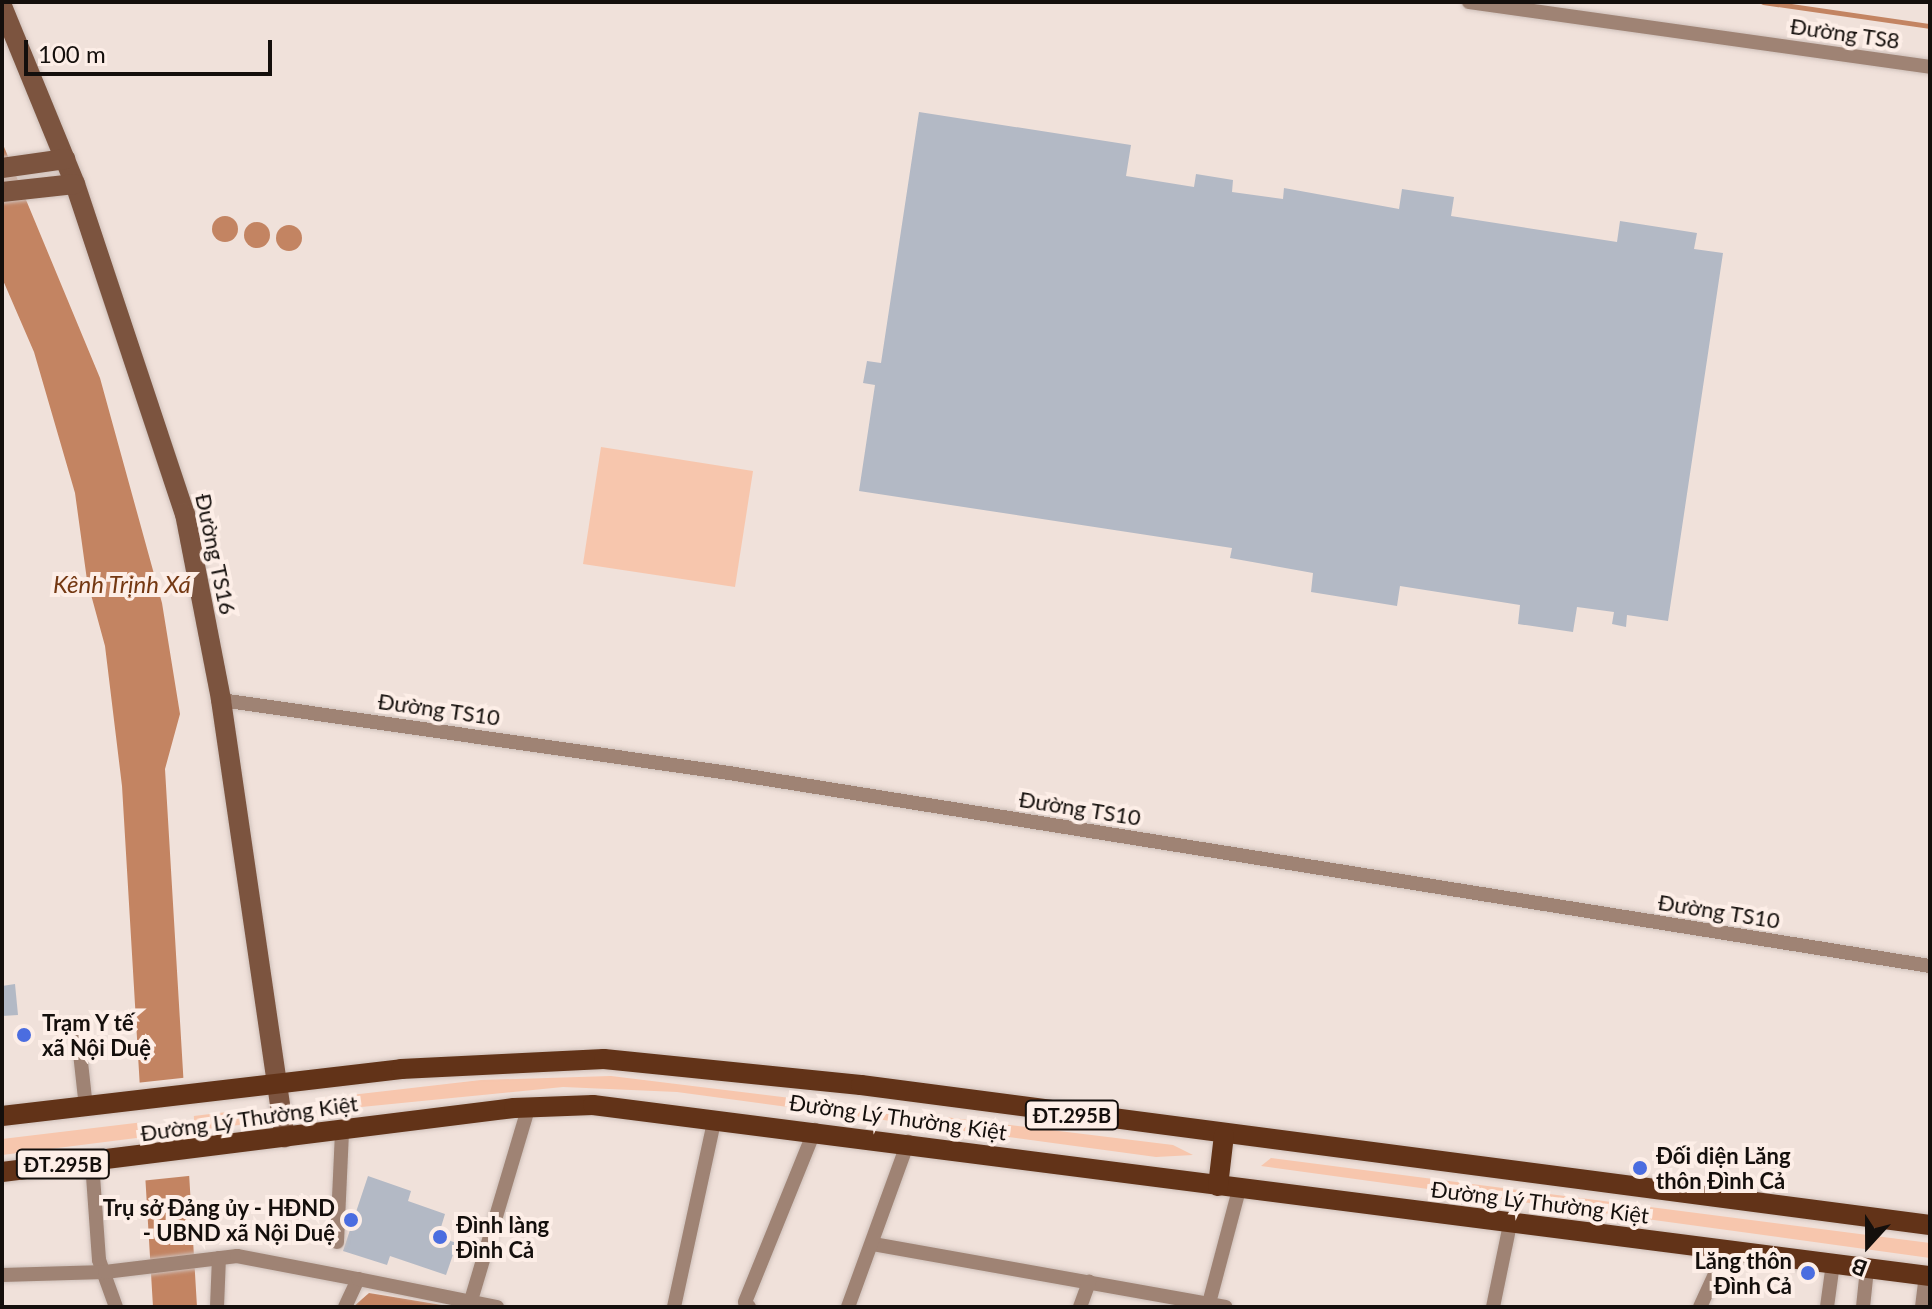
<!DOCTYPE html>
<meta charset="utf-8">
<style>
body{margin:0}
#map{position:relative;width:1932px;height:1309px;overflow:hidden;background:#f0e1da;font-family:Lato,sans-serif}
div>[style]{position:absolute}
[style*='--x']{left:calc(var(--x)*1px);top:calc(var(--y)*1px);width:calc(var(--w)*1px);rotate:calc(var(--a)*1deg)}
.green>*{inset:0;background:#f7c6ad}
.water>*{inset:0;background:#c38462}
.round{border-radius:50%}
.pier>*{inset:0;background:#f0e1da}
.stream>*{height:5px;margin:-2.5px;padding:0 2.5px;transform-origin:2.5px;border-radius:2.5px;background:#c38462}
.building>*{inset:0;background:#b3b9c5}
.roads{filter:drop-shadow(0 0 2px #cdbfb9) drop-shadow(0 0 2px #cdbfb9)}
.street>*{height:14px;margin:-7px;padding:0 7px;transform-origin:7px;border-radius:7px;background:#9f8374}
.secondary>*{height:20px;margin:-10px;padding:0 10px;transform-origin:10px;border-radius:10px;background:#7c543f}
.primary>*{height:20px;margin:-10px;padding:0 10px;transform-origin:10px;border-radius:10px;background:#623318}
.dots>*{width:22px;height:22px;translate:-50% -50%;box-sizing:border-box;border:4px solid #fdeee7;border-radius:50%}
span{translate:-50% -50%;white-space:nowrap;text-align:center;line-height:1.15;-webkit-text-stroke:8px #fdeee7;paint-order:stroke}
.shield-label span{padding:2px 6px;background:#fdeee7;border:2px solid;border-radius:6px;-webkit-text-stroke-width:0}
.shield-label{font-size:20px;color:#140f0c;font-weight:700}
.street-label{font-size:22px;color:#140f0c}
.poi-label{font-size:22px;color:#140f0c;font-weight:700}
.left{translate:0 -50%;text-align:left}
.right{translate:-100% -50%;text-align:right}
.water-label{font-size:24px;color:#743812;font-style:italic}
.frame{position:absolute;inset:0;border:4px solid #140f0c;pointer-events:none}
.north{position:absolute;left:1828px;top:1205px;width:80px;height:80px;-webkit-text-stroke:6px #fdeee7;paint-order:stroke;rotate:201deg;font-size:22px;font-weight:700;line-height:32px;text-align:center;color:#140f0c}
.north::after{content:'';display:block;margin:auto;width:28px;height:36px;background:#140f0c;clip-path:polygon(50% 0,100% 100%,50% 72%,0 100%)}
.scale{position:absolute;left:24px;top:40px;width:248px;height:36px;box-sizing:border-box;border:4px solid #140f0c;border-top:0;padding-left:10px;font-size:24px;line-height:28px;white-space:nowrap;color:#140f0c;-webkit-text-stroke:6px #fdeee7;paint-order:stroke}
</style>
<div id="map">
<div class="green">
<i style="clip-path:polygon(601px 447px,753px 471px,735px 587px,583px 564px)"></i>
<i style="clip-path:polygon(611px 1076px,1173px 1145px,1193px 1155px,1156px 1157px,677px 1092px,563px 1087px,331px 1110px,320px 1106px,325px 1098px,481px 1080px)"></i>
<i style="clip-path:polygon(252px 1109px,259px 1118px,239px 1125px,2px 1155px,2px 1139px)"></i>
<i style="clip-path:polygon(1271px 1158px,1930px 1243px,1930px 1258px,1261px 1166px)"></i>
</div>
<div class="water">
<i style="clip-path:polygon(2px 142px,100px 378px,162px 603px,180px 714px,165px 769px,197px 1307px,153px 1307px,122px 786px,105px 646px,87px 580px,75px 493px,34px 352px,2px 278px)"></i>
<i class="round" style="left:212px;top:216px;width:26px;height:26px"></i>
<i class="round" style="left:244px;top:222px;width:26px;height:26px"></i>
<i class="round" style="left:276px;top:225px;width:26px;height:26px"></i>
<i style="clip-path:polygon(369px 1293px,442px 1305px,448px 1307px,353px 1307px)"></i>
</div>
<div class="pier">
<i style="clip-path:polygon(191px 1077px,198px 1175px,140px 1181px,136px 1083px)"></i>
</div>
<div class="stream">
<i style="--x:1763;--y:2;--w:169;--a:8.2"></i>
</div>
<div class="building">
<i style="clip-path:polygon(919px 112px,1131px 145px,1126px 176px,1194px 187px,1196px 174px,1233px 180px,1232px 192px,1283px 199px,1284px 188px,1399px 209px,1402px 189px,1454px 197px,1451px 216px,1617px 242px,1620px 221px,1697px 233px,1694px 249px,1723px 253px,1668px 621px,1627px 615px,1626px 627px,1612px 624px,1614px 612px,1577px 607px,1573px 632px,1518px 624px,1520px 605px,1400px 586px,1397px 606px,1311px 592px,1313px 573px,1230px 558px,1232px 548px,859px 491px,875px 385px,863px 383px,867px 361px,881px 363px)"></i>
<i style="clip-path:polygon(15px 984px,18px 1015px,2px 1016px,2px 986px)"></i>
<i style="clip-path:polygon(368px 1176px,411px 1191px,408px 1201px,445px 1214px,438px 1237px,457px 1243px,446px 1275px,390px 1256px,387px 1265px,343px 1251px)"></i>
</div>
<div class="roads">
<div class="street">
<i style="--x:1469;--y:2;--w:466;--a:8"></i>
<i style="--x:221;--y:700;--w:513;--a:8.18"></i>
<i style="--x:729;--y:773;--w:1216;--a:9.13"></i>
<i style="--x:77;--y:1026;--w:81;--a:83.7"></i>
<i style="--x:92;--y:1162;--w:98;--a:85.9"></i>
<i style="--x:99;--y:1260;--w:50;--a:70.1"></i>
<i style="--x:337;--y:1242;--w:112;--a:-87.4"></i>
<i style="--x:873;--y:1244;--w:358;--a:10.1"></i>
<i style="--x:2;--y:1275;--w:103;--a:-1.7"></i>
<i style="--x:105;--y:1272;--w:133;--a:-6.9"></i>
<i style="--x:237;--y:1256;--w:123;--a:10.8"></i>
<i style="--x:217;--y:1307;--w:49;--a:-87.7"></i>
<i style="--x:345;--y:1307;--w:31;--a:-65"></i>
<i style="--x:358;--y:1279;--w:142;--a:11.4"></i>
<i style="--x:469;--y:1307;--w:210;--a:-73.4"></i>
<i style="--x:674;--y:1307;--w:193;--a:-77.8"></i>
<i style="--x:749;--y:1307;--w:6;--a:-129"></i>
<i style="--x:745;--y:1302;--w:186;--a:-67.9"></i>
<i style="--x:848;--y:1307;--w:176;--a:-70"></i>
<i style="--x:1080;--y:1307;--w:27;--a:-70"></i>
<i style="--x:1208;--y:1307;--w:121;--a:-75.2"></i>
<i style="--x:1493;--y:1307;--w:85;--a:-78.4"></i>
<i style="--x:1700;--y:1307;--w:65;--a:-65.4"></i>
<i style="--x:1827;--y:1307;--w:44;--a:-82.2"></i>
<i style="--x:1863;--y:1307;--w:39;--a:-84"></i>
<i style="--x:1922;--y:1307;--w:32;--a:-83"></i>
</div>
<div class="secondary">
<i style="--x:2;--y:6;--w:192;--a:67.7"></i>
<i style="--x:75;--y:184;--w:348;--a:71.6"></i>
<i style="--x:185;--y:514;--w:189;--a:79"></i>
<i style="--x:221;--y:700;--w:442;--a:81.7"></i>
<i style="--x:2;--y:168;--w:64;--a:-8.1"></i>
<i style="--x:2;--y:192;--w:73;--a:-6.3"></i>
</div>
<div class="primary">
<i style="--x:2;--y:1116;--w:402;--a:-6.7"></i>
<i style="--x:401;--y:1069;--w:203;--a:-2.8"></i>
<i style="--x:604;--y:1059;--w:258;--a:5.8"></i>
<i style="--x:861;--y:1085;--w:1078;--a:7.46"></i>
<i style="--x:2;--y:1172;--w:516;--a:-7.13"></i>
<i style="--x:514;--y:1108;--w:79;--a:-2.2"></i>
<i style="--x:593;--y:1105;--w:1348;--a:7.29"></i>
<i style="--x:1218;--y:1186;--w:51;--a:-83.3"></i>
</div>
</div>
<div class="dots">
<i style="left:24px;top:1035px;background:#4b6de0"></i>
<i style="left:1640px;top:1168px;background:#4b6de0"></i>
<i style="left:351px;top:1220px;background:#4b6de0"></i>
<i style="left:440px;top:1237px;background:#4b6de0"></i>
<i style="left:1808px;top:1273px;background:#4b6de0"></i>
</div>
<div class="shield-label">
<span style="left:1072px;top:1115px">ĐT.295B</span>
<span style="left:63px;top:1164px">ĐT.295B</span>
</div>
<div class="street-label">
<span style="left:1845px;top:33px;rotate:8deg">Đường TS8</span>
<span style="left:216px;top:554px;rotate:78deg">Đường TS16</span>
<span style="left:439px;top:709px;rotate:8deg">Đường TS10</span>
<span style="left:1080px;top:808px;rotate:9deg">Đường TS10</span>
<span style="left:1719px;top:911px;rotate:9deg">Đường TS10</span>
<span style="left:898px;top:1117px;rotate:8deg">Đường Lý Thường Kiệt</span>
<span style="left:249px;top:1118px;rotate:-8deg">Đường Lý Thường Kiệt</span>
<span style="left:1540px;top:1202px;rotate:7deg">Đường Lý Thường Kiệt</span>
</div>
<div class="poi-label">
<span class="left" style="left:42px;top:1035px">Trạm Y tế<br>xã Nội Duệ</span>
<span class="left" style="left:1656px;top:1168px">Đối diện Lăng<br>thôn Đình Cả</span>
<span class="right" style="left:335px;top:1220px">Trụ sở Đảng ủy - HĐND<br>- UBND xã Nội Duệ</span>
<span class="left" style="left:456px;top:1237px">Đình làng<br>Đình Cả</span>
<span class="right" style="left:1792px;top:1273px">Lăng thôn<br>Đình Cả</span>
</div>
<div class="water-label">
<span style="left:122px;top:584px">Kênh Trịnh Xá</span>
</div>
<div class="frame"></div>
<div class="north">B</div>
<div class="scale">100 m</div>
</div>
